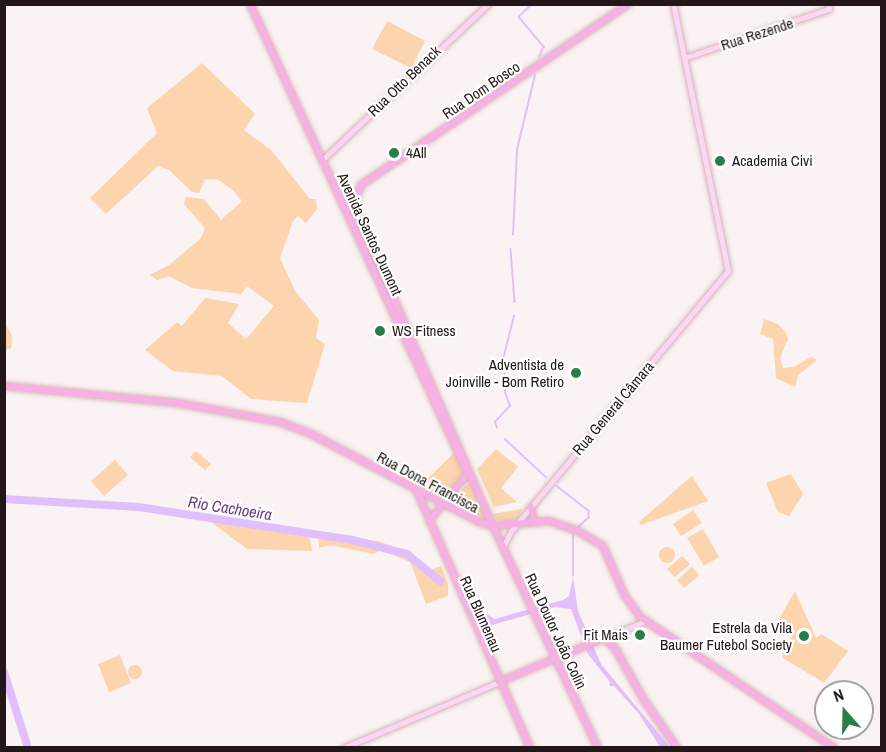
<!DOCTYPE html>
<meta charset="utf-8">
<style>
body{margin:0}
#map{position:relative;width:886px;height:752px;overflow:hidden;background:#faf2f3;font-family:"Archivo Narrow",sans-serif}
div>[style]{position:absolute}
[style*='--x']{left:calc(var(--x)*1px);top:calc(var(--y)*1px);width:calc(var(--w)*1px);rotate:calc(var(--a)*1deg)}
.green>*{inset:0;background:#fcd4ad}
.round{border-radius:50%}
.water>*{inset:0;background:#e0bffc}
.stream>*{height:1.5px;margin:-0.75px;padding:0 0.75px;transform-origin:0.75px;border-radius:0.75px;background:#e0bffc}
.river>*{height:8px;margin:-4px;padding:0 4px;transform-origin:4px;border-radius:4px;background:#e0bffc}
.roads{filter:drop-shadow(0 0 2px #d6b3b8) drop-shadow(0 0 2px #d6b3b8)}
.secondary>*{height:5px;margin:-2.5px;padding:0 2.5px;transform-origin:2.5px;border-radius:2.5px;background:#fbd7f2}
.primary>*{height:6px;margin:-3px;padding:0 3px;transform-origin:3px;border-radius:3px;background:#f7afe4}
.primary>.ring{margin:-3px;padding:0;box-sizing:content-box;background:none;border:6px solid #f7afe4;border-radius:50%}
.dots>*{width:16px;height:16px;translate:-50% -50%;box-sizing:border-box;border:3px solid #fff;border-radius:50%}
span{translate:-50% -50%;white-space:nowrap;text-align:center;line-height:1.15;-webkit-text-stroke:4.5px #fff;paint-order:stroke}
.street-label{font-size:15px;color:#241719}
.poi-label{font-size:15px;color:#241719}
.left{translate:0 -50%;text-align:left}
.right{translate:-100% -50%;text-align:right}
.water-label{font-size:16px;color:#663d85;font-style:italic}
.frame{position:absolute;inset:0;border:6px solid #241719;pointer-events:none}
.north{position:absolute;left:814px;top:680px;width:60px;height:60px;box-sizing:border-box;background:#fff;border:2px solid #a7a2a3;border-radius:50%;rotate:340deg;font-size:16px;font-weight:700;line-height:24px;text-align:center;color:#241719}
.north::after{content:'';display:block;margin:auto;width:21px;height:27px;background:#2b7c4d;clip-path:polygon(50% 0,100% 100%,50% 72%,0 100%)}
</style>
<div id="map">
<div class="green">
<i style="clip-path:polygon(387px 21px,425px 41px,411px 68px,372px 49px)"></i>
<i style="clip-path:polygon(202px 63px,255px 114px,244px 130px,271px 150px,310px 199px,316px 199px,317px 209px,306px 223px,298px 216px,293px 221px,280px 258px,295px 291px,319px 320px,316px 338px,325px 344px,307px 403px,251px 399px,222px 376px,173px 371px,145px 350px,177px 322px,182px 326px,205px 298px,239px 304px,228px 323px,246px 339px,274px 306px,247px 286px,241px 294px,192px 288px,169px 276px,157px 280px,150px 275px,169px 265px,201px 238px,205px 228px,184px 204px,186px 197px,204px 199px,221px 220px,242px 201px,233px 190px,217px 179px,205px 179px,199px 193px,192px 192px,169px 170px,158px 166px,106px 214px,90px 198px,157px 133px,147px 108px)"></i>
<i style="clip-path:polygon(764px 319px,778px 324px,786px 333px,788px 339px,780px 358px,783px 368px,794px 367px,811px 357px,817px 360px,798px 375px,795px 387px,776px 378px,773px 339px,760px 334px)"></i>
<i style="clip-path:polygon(5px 323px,12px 336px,11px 348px,5px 350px)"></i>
<i style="clip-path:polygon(496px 449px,518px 467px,501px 488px,517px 502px,494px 507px,477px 469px)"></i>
<i style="clip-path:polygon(196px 451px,211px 464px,205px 470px,190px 457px)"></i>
<i style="clip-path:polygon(455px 452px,464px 473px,443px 499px,420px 486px)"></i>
<i style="clip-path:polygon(115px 460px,128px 475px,104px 496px,91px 481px)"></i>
<i style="clip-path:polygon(791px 474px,803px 494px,789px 516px,778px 512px,766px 483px)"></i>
<i style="clip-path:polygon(692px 476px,708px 501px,641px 525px,639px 522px)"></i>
<i style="clip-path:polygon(469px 483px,471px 484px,488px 520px,449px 502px)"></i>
<i style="clip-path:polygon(523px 509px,518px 518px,509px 521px,498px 521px,491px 514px)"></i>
<i style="clip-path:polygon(693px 510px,702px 523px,681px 536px,673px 524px)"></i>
<i style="clip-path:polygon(207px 519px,262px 528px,279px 527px,310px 538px,312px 551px,247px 549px)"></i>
<i style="clip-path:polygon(703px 529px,719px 557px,704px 566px,687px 538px)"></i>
<i style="clip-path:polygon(318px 533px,377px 541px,411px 552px,430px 570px,441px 566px,448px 584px,448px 596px,426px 604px,410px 562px,381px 550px,374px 554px,329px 545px,319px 548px)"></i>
<i class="round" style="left:659px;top:547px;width:16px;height:16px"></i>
<i style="clip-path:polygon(682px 556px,690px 564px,675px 577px,667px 569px)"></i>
<i style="clip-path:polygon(692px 567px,699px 575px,684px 588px,677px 580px)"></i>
<i style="clip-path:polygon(795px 591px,816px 638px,821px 634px,848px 651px,824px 683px,783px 658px,782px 653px,795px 631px,778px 621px)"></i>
<i style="clip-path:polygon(120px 655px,131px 683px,109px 692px,98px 664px)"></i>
<i class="round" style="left:128px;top:665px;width:14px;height:14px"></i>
</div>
<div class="water">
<i style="clip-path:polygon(573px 577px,578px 611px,601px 664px,670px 747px,660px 747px,639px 714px,614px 686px,609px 686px,610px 682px,588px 654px,571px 609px,555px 607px,492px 625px,472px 613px,474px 607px,495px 619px,563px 600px,569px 596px)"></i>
</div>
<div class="stream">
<i style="--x:533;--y:4;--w:19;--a:137"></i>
<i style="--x:519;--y:17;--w:39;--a:50"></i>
<i style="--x:544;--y:47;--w:10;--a:114"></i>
<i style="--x:513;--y:235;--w:85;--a:-87.3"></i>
<i style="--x:517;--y:150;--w:77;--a:-76.5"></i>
<i style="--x:511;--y:249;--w:53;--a:85.7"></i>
<i style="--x:497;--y:428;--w:6;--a:-108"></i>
<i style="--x:495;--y:422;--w:22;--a:-47"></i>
<i style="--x:510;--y:406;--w:15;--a:-110"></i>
<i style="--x:505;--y:392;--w:36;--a:-92"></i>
<i style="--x:504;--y:356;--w:41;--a:-76"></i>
<i style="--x:505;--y:439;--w:56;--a:42.8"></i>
<i style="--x:557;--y:486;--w:41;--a:38"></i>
<i style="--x:589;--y:511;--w:7;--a:90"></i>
<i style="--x:589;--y:518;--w:13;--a:138"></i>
<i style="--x:573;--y:576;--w:41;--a:-90"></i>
</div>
<div class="river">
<i style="--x:4;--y:499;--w:135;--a:3.4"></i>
<i style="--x:139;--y:507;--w:216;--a:8.8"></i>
<i style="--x:352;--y:540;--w:57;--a:14.3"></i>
<i style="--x:407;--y:554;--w:43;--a:39.3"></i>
<i style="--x:4;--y:672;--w:80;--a:72.5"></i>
</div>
<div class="roads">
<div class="secondary">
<i style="--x:684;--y:58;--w:153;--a:-18.7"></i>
<i style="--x:829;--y:9;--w:5;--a:-101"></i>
<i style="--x:322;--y:160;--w:228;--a:-43.2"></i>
<i style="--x:503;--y:547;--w:18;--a:-63"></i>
<i style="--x:511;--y:531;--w:339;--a:-50.2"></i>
<i style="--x:728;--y:271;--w:273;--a:-101.6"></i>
<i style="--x:604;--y:638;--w:44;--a:-22.5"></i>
<i style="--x:343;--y:748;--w:169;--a:-22.9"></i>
</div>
<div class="primary">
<i style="--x:250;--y:4;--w:518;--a:65.12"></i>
<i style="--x:468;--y:474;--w:61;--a:129.7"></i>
<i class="ring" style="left:342px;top:195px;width:8px;height:8px"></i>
<i style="--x:356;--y:199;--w:15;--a:-70"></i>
<i style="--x:361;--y:185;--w:323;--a:-34.1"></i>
<i style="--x:354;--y:207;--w:348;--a:66.5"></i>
<i style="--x:493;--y:526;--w:246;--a:64.7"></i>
<i style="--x:4;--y:386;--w:175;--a:5.6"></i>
<i style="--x:178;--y:403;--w:104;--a:10.6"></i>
<i style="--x:280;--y:422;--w:33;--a:21"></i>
<i style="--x:311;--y:434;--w:190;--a:27.6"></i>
<i style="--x:479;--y:522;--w:15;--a:16"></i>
<i style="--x:493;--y:526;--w:56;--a:-5.1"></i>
<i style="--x:549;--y:521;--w:31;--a:19"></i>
<i style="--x:578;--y:531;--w:29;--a:31"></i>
<i style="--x:603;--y:546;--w:55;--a:66.3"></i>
<i style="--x:625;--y:596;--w:26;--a:54"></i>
<i style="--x:640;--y:617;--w:234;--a:34"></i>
<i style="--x:416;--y:489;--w:283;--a:66.2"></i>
<i style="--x:531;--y:507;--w:15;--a:79"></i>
<i style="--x:499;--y:682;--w:114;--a:-22.7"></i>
<i style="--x:604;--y:638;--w:15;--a:42"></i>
<i style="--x:615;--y:648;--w:60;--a:60.9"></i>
<i style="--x:644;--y:700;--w:58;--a:55.5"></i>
</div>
</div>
<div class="dots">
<i style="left:394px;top:153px;background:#2b7c4d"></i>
<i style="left:720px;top:161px;background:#2b7c4d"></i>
<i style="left:380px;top:331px;background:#2b7c4d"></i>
<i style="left:576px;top:373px;background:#2b7c4d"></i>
<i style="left:640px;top:635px;background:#2b7c4d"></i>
<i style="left:804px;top:636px;background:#2b7c4d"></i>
</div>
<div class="street-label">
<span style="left:757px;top:34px;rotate:-18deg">Rua Rezende</span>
<span style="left:404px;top:81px;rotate:-44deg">Rua Otto Benack</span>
<span style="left:481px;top:90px;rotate:-34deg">Rua Dom Bosco</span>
<span style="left:370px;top:234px;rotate:65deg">Avenida Santos Dumont</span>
<span style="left:613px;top:408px;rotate:-50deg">Rua General Câmara</span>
<span style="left:428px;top:482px;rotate:28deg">Rua Dona Francisca</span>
<span style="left:481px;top:614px;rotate:66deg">Rua Blumenau</span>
<span style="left:556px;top:631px;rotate:65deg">Rua Doutor João Colin</span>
</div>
<div class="poi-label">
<span class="left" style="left:406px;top:153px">4All</span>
<span class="left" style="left:732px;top:161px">Academia Civi</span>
<span class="left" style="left:392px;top:331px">WS Fitness</span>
<span class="right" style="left:564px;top:373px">Adventista de<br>Joinville - Bom Retiro</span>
<span class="right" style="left:792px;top:636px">Estrela da Vila<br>Baumer Futebol Society</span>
<span class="right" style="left:628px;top:635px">Fit Mais</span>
</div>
<div class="water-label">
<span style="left:230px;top:508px;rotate:9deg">Rio Cachoeira</span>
</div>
<div class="frame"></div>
<div class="north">N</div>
</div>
